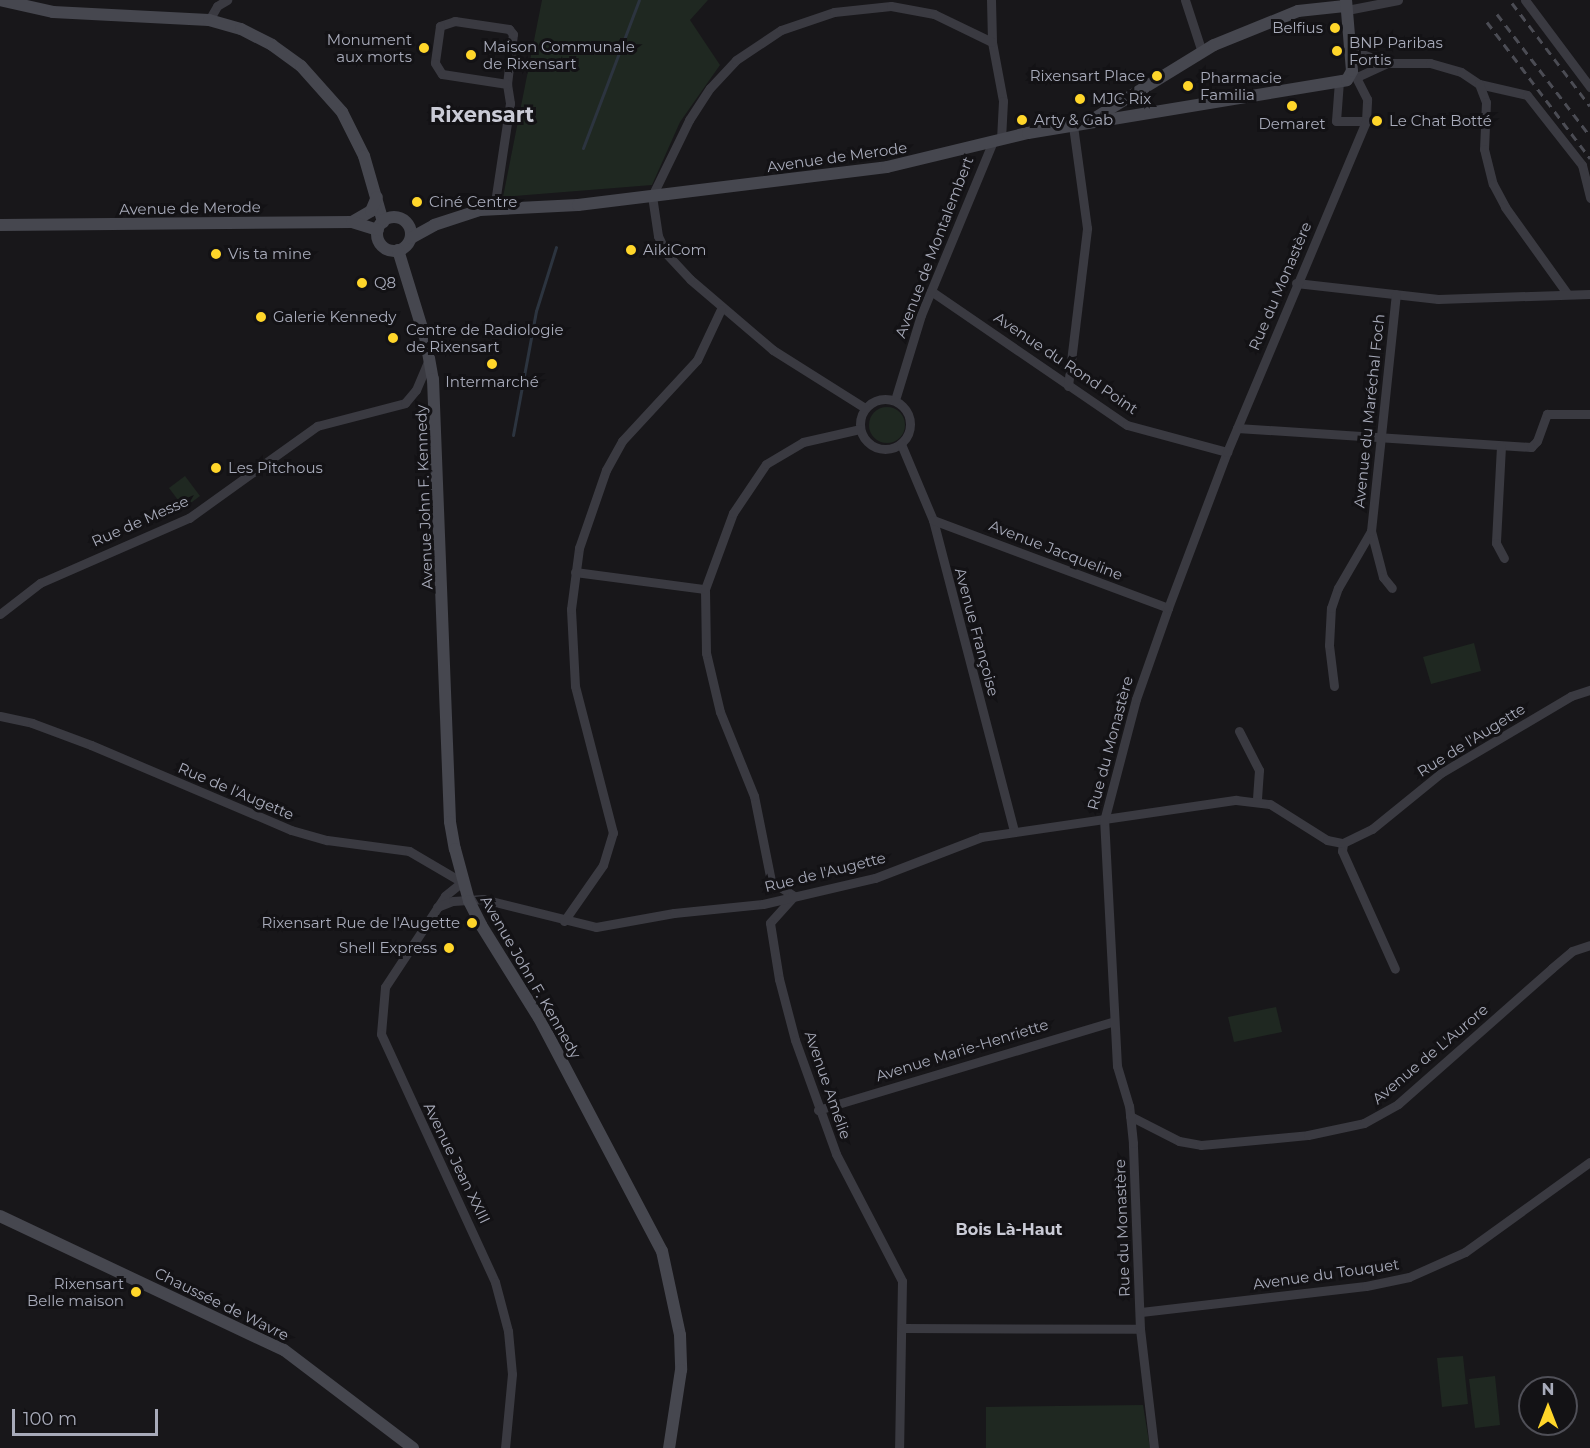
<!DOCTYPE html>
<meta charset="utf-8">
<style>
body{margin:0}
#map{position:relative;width:1590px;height:1448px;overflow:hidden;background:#18171a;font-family:Montserrat,sans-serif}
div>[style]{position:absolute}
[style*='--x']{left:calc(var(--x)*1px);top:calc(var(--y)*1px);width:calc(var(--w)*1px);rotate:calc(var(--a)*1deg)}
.green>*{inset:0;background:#1f2821}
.round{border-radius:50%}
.stream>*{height:3px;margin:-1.5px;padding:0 1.5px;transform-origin:1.5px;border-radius:1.5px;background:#2c343f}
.street>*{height:9px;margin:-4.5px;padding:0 4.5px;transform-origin:4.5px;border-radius:4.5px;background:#3a3a41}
.street>.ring{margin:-4.5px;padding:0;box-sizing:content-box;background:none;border:9px solid #3a3a41;border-radius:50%}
.secondary>*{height:12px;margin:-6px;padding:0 6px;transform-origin:6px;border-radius:6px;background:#46474f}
.secondary>.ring{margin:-6px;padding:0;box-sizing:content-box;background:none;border:12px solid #46474f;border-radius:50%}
.rail>*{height:3px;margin-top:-1.5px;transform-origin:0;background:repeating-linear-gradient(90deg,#4b4c54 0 8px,transparent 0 14px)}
.dots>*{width:16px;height:16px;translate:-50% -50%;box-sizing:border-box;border:3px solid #131215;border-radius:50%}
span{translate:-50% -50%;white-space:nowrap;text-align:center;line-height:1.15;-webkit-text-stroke:6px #131215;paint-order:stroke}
.poi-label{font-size:15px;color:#a8abba}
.right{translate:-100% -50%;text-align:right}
.left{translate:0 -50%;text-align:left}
.street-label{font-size:15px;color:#a8abba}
.neighbourhood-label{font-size:16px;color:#cacbd6;font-weight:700}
.district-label{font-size:21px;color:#cacbd6;font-weight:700}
.north{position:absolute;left:1518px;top:1376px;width:60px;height:60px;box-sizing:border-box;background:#131215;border:2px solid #4f4f57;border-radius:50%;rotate:0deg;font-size:16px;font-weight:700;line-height:24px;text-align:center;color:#a8abba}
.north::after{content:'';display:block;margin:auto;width:21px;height:27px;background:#ffd62a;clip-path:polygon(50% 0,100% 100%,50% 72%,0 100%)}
.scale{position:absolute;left:12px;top:1409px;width:146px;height:27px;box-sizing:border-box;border:3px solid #a8abba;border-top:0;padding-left:8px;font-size:18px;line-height:21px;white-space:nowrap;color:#a8abba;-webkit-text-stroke:4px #131215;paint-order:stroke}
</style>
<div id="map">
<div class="green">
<i style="clip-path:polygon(542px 0,708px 0,690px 20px,720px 65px,680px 122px,652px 185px,503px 197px)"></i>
<i class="round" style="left:869px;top:407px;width:36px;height:36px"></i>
<i style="clip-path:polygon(185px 476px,200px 496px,184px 508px,169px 488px)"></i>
<i style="clip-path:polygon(1474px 643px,1481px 671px,1431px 684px,1423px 657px)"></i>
<i style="clip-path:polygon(1276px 1007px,1282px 1032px,1234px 1042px,1228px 1017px)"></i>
<i style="clip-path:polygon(1463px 1356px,1468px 1404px,1442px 1407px,1437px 1358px)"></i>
<i style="clip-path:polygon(1495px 1376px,1500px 1425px,1475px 1428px,1469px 1379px)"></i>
<i style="clip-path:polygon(1143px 1405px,1150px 1448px,986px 1448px,986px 1407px)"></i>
</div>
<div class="stream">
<i style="--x:583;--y:148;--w:158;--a:-69.3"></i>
<i style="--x:513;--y:435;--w:126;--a:-79.5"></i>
<i style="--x:536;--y:311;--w:67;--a:-72.6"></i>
</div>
<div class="street">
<i style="--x:991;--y:0;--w:42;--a:88.6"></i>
<i style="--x:992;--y:42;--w:60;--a:79.4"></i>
<i style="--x:1003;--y:101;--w:37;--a:93"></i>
<i style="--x:1185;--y:0;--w:55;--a:71.9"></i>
<i style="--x:1525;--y:0;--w:109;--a:53.2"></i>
<i style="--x:1347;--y:10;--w:52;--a:-11.1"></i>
<i style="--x:209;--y:20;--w:16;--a:-60"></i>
<i style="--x:217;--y:6;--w:12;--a:-31"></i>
<i style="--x:1351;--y:50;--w:38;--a:20"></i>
<i style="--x:1357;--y:77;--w:33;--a:-25"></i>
<i style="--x:1387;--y:63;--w:43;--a:0"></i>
<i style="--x:1430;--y:63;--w:32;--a:16"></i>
<i style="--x:1461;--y:72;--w:22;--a:34"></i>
<i style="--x:1479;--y:84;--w:49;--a:12.9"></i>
<i style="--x:1527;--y:95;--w:89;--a:51.8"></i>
<i style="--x:1582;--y:165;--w:34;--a:76"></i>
<i style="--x:1339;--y:81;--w:40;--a:94.3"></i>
<i style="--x:1336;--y:121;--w:30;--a:0"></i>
<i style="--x:1366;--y:121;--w:22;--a:-87"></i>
<i style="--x:1367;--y:99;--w:28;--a:-117"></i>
<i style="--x:1479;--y:84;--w:19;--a:69"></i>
<i style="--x:1486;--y:102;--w:47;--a:92.4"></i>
<i style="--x:1484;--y:149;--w:36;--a:76"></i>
<i style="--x:1493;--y:184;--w:26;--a:62"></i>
<i style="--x:1505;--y:207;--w:105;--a:54.3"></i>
<i style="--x:494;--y:209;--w:107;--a:-81.4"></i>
<i style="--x:510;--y:103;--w:19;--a:-99"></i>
<i style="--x:507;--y:84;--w:50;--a:-83.2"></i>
<i style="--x:513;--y:34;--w:6;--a:-129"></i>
<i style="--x:509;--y:29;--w:55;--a:-171.6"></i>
<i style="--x:455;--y:21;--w:16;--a:162"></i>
<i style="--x:440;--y:26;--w:37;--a:98"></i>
<i style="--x:435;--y:63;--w:13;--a:58"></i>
<i style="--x:442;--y:74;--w:66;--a:8.7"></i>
<i style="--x:1296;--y:283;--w:143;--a:6.4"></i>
<i style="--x:1438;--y:299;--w:152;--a:-1.9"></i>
<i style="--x:931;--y:291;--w:237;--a:34.4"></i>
<i style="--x:1127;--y:425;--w:104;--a:15.1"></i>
<i style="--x:1068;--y:386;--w:159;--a:-83.1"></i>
<i style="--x:1087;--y:228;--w:103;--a:-97.8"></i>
<i class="ring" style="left:860px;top:399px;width:41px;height:41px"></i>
<i style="--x:895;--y:400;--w:89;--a:-73"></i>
<i style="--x:921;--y:315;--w:188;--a:-67.5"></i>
<i style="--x:865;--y:408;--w:109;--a:-147.8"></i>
<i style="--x:773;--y:350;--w:109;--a:-139.5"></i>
<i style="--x:690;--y:279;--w:35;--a:-133"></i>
<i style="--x:666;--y:253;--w:19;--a:-115"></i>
<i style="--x:658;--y:236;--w:40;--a:-98.5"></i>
<i style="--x:652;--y:196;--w:85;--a:-64"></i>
<i style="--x:689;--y:120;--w:38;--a:-57"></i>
<i style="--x:710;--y:88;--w:38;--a:-47"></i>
<i style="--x:736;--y:60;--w:54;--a:-33.7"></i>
<i style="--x:781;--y:30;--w:56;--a:-18.8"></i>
<i style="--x:834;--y:12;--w:57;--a:-6"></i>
<i style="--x:891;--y:6;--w:44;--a:10.5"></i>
<i style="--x:934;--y:14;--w:64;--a:25.8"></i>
<i style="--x:1237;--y:428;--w:295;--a:3.7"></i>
<i style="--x:1531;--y:447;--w:8;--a:-45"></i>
<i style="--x:1537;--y:441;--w:29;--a:-70"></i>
<i style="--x:1547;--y:414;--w:43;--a:0"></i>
<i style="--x:901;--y:444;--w:82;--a:67.2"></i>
<i style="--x:933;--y:520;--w:321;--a:75.4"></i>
<i style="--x:1501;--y:446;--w:97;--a:93"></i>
<i style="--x:1496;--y:543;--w:17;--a:62"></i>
<i style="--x:933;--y:520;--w:251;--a:20.5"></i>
<i style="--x:1371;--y:531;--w:48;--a:75.4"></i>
<i style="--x:1383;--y:577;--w:14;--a:51"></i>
<i style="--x:575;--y:572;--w:131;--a:7.5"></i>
<i style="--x:0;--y:614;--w:51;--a:-37.8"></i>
<i style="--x:40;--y:583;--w:163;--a:-23.6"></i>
<i style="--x:189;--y:518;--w:158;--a:-35.7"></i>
<i style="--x:317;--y:426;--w:91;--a:-14.6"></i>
<i style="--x:405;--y:403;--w:17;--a:-50"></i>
<i style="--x:416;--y:390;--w:33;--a:-67"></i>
<i style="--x:1334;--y:686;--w:41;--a:-97"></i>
<i style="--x:1329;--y:645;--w:37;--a:-87"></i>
<i style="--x:1331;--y:608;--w:21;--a:-71"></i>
<i style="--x:1338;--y:588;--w:66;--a:-59.9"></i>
<i style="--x:1371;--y:531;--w:238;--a:-84"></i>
<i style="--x:0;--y:716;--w:33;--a:12"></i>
<i style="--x:32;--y:723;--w:63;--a:20.4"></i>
<i style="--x:91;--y:745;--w:217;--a:23"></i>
<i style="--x:291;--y:830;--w:37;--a:16"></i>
<i style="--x:327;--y:840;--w:83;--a:7.6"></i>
<i style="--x:409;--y:851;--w:61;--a:30.3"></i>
<i style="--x:462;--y:882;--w:22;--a:141"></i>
<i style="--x:445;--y:896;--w:109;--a:123.4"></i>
<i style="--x:385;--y:987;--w:47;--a:94.9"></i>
<i style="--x:381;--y:1034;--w:273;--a:65.3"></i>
<i style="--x:495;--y:1282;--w:51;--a:75.1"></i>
<i style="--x:508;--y:1331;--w:43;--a:84.7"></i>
<i style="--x:512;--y:1374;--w:74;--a:95.4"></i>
<i style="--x:1239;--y:731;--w:44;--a:62.9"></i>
<i style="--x:1259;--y:770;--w:30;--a:94"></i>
<i style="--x:1343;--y:843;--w:8;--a:97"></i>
<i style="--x:1342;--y:851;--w:129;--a:65.8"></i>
<i style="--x:794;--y:896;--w:36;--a:132"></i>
<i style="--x:770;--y:923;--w:57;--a:80.9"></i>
<i style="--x:779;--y:979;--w:63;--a:75.3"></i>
<i style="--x:795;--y:1040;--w:121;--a:70.2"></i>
<i style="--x:836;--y:1154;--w:143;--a:62.5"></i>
<i style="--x:902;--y:1281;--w:167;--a:91"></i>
<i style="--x:794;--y:896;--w:27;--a:-147"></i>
<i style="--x:771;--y:881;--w:87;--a:-101.3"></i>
<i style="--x:754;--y:796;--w:91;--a:-112"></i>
<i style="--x:720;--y:712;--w:61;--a:-103.3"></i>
<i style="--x:706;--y:653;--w:64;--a:-90.9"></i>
<i style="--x:705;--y:589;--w:81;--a:-69.8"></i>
<i style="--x:733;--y:513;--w:59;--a:-56"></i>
<i style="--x:766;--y:464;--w:43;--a:-30.7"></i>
<i style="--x:803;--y:442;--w:58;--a:-12.8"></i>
<i style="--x:437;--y:907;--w:17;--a:-21"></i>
<i style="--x:453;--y:901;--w:30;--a:-4"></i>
<i style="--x:483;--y:899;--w:116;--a:13.9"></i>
<i style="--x:596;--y:927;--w:79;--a:-10.2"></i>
<i style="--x:674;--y:913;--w:89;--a:-5.8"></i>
<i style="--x:763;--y:904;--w:115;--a:-13.1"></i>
<i style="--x:875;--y:878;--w:114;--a:-21.1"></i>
<i style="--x:981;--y:837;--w:258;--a:-8.3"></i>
<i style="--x:1236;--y:800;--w:34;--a:7"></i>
<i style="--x:1270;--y:804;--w:67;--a:32.3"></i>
<i style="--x:1327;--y:840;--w:16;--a:11"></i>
<i style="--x:1343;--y:843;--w:32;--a:-26"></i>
<i style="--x:1372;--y:829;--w:89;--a:-39.1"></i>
<i style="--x:1441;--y:773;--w:151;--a:-30.6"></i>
<i style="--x:1571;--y:696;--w:20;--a:-18"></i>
<i style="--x:564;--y:921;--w:68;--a:-55.1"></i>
<i style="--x:603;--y:865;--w:34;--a:-73"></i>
<i style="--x:613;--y:833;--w:152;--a:-104.5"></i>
<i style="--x:575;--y:686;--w:77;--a:-93"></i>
<i style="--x:571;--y:609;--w:62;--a:-82.5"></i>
<i style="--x:579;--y:548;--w:83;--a:-70.9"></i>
<i style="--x:606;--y:470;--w:33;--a:-61"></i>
<i style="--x:622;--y:441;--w:110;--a:-47.2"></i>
<i style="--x:697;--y:360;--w:56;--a:-64.8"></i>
<i style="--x:818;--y:1110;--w:309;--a:-16.7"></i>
<i style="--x:1130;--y:1116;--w:55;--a:27"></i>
<i style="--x:1179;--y:1141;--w:22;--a:10"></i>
<i style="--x:1201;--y:1145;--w:107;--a:-5.3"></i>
<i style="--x:1308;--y:1135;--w:57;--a:-12.1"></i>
<i style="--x:1364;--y:1123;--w:39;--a:-29"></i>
<i style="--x:1398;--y:1104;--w:205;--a:-41.4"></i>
<i style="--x:1552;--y:968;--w:26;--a:-40"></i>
<i style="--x:1572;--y:951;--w:19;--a:-18"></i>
<i style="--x:1141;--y:1312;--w:226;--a:-6.6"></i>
<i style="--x:1366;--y:1286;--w:44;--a:-11.8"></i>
<i style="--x:1409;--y:1277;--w:61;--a:-24.1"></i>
<i style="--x:1465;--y:1252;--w:154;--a:-35.8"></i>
<i style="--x:902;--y:1328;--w:238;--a:0.2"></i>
<i style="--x:1154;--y:1448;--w:120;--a:-96.7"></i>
<i style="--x:1140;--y:1329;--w:186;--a:-92.2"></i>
<i style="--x:1133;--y:1143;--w:37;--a:-96"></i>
<i style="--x:1129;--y:1106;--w:42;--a:-106.7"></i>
<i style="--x:1117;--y:1066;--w:245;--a:-93"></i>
<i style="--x:1104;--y:821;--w:126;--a:-75.3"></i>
<i style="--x:1136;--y:699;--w:96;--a:-70.6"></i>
<i style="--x:1168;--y:608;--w:167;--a:-69.3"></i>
<i style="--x:1227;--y:452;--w:359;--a:-67.2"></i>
</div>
<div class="secondary">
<i style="--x:0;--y:0;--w:54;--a:12.8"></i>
<i style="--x:53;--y:12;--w:156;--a:2.9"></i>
<i style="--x:209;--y:20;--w:33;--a:16"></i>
<i style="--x:241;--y:29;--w:35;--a:27"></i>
<i style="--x:272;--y:45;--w:36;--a:36"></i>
<i style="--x:301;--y:66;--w:62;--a:48.3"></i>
<i style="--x:342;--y:112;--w:49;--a:63.4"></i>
<i style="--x:364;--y:156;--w:69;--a:73.9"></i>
<i style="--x:1090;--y:121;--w:145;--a:-31.5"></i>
<i style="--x:1214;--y:45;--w:91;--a:-22"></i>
<i style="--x:1298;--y:11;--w:47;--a:-6.1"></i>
<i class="ring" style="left:377px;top:217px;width:22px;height:22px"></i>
<i style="--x:352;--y:222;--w:22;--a:-30"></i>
<i style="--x:371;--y:211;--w:15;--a:-67"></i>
<i style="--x:0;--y:225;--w:352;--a:-0.5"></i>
<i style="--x:352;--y:222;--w:27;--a:17"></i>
<i style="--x:411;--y:238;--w:26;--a:-29"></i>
<i style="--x:434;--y:225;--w:48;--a:-18.1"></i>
<i style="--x:480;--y:210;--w:98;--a:-2.9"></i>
<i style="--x:578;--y:205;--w:311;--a:-7"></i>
<i style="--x:887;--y:167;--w:145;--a:-13.6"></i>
<i style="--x:1028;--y:133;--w:323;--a:-9.4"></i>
<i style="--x:1347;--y:80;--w:10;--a:-61"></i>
<i style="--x:1352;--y:71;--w:71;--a:-94.8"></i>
<i style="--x:398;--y:250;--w:95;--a:72.9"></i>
<i style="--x:426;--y:341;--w:39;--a:80"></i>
<i style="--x:433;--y:379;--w:443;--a:87.8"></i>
<i style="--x:450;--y:822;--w:27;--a:80"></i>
<i style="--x:455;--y:849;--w:54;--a:74.9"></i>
<i style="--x:469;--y:901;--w:27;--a:63"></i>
<i style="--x:481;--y:925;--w:110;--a:58.1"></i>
<i style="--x:539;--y:1018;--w:263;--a:62.2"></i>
<i style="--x:662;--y:1251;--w:86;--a:77.9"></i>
<i style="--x:680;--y:1335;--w:35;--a:88"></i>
<i style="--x:681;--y:1370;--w:79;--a:98.7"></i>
<i style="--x:0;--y:1216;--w:314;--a:25.3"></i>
<i style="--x:284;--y:1350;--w:162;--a:37.2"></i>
</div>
<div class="rail">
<i style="--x:1512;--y:3;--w:129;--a:52.9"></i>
<i style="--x:1497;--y:14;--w:153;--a:52.7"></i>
<i style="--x:1487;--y:22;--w:171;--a:52.9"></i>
</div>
<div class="dots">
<i style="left:1335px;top:28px;background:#ffd62a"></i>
<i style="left:424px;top:48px;background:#ffd62a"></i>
<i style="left:1337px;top:51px;background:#ffd62a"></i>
<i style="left:471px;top:55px;background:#ffd62a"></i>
<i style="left:1157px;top:76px;background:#ffd62a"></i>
<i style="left:1188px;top:86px;background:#ffd62a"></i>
<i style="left:1080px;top:99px;background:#ffd62a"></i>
<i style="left:1292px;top:106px;background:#ffd62a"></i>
<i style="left:1022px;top:120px;background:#ffd62a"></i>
<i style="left:1377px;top:121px;background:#ffd62a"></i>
<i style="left:417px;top:202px;background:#ffd62a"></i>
<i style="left:631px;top:250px;background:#ffd62a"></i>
<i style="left:216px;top:254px;background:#ffd62a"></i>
<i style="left:362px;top:283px;background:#ffd62a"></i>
<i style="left:261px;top:317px;background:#ffd62a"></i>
<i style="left:393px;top:338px;background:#ffd62a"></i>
<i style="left:492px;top:364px;background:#ffd62a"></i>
<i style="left:216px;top:468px;background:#ffd62a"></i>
<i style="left:472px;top:923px;background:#ffd62a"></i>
<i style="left:449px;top:948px;background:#ffd62a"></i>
<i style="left:136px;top:1292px;background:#ffd62a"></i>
</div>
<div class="poi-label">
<span class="right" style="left:1323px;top:28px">Belfius</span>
<span class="right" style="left:412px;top:48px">Monument<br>aux morts</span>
<span class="left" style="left:1349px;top:51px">BNP Paribas<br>Fortis</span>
<span class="left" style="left:483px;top:55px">Maison Communale<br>de Rixensart</span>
<span class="right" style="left:1145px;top:76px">Rixensart Place</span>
<span class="left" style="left:1200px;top:86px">Pharmacie<br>Familia</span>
<span class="left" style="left:1092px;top:99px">MJC Rix</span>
<span class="left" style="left:1034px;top:120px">Arty &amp; Gab</span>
<span class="left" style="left:1389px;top:121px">Le Chat Botté</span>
<span style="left:1292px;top:124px">Demaret</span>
<span class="left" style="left:429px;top:202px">Ciné Centre</span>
<span class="left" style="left:643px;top:250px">AikiCom</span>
<span class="left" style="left:228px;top:254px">Vis ta mine</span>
<span class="left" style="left:374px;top:283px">Q8</span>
<span class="left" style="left:273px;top:317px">Galerie Kennedy</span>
<span class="left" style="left:406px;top:338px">Centre de Radiologie<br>de Rixensart</span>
<span style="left:492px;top:382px">Intermarché</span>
<span class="left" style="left:228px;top:468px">Les Pitchous</span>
<span class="right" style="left:460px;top:923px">Rixensart Rue de l'Augette</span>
<span class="right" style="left:437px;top:948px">Shell Express</span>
<span class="right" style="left:124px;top:1292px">Rixensart<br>Belle maison</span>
</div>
<div class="street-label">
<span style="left:837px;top:157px;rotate:-8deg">Avenue de Merode</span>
<span style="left:190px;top:208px;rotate:-1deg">Avenue de Merode</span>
<span style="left:934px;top:247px;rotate:-69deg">Avenue de Montalembert</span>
<span style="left:1280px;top:286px;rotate:-67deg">Rue du Monastère</span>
<span style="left:1066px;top:363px;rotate:34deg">Avenue du Rond Point</span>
<span style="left:1369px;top:411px;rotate:-84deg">Avenue du Maréchal Foch</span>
<span style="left:424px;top:497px;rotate:-92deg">Avenue John F. Kennedy</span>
<span style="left:140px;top:521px;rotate:-24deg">Rue de Messe</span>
<span style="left:1056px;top:550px;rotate:21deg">Avenue Jacqueline</span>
<span style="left:977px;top:632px;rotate:75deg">Avenue Françoise</span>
<span style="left:1471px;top:740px;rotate:-32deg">Rue de l'Augette</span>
<span style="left:1110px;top:743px;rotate:-75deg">Rue du Monastère</span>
<span style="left:236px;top:791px;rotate:23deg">Rue de l'Augette</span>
<span style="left:825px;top:872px;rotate:-14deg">Rue de l'Augette</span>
<span style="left:531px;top:977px;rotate:60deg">Avenue John F. Kennedy</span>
<span style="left:962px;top:1050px;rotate:-17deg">Avenue Marie-Henriette</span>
<span style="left:1430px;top:1054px;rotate:-40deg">Avenue de L'Aurore</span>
<span style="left:828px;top:1085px;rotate:71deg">Avenue Amélie</span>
<span style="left:457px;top:1163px;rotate:64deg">Avenue Jean XXIII</span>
<span style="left:1122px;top:1228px;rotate:-92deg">Rue du Monastère</span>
<span style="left:1326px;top:1274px;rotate:-8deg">Avenue du Touquet</span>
<span style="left:222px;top:1304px;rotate:26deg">Chaussée de Wavre</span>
</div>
<div class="neighbourhood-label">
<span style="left:1009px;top:1230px">Bois Là-Haut</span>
</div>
<div class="district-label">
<span style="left:482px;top:115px">Rixensart</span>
</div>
<div class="north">N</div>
<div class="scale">100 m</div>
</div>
